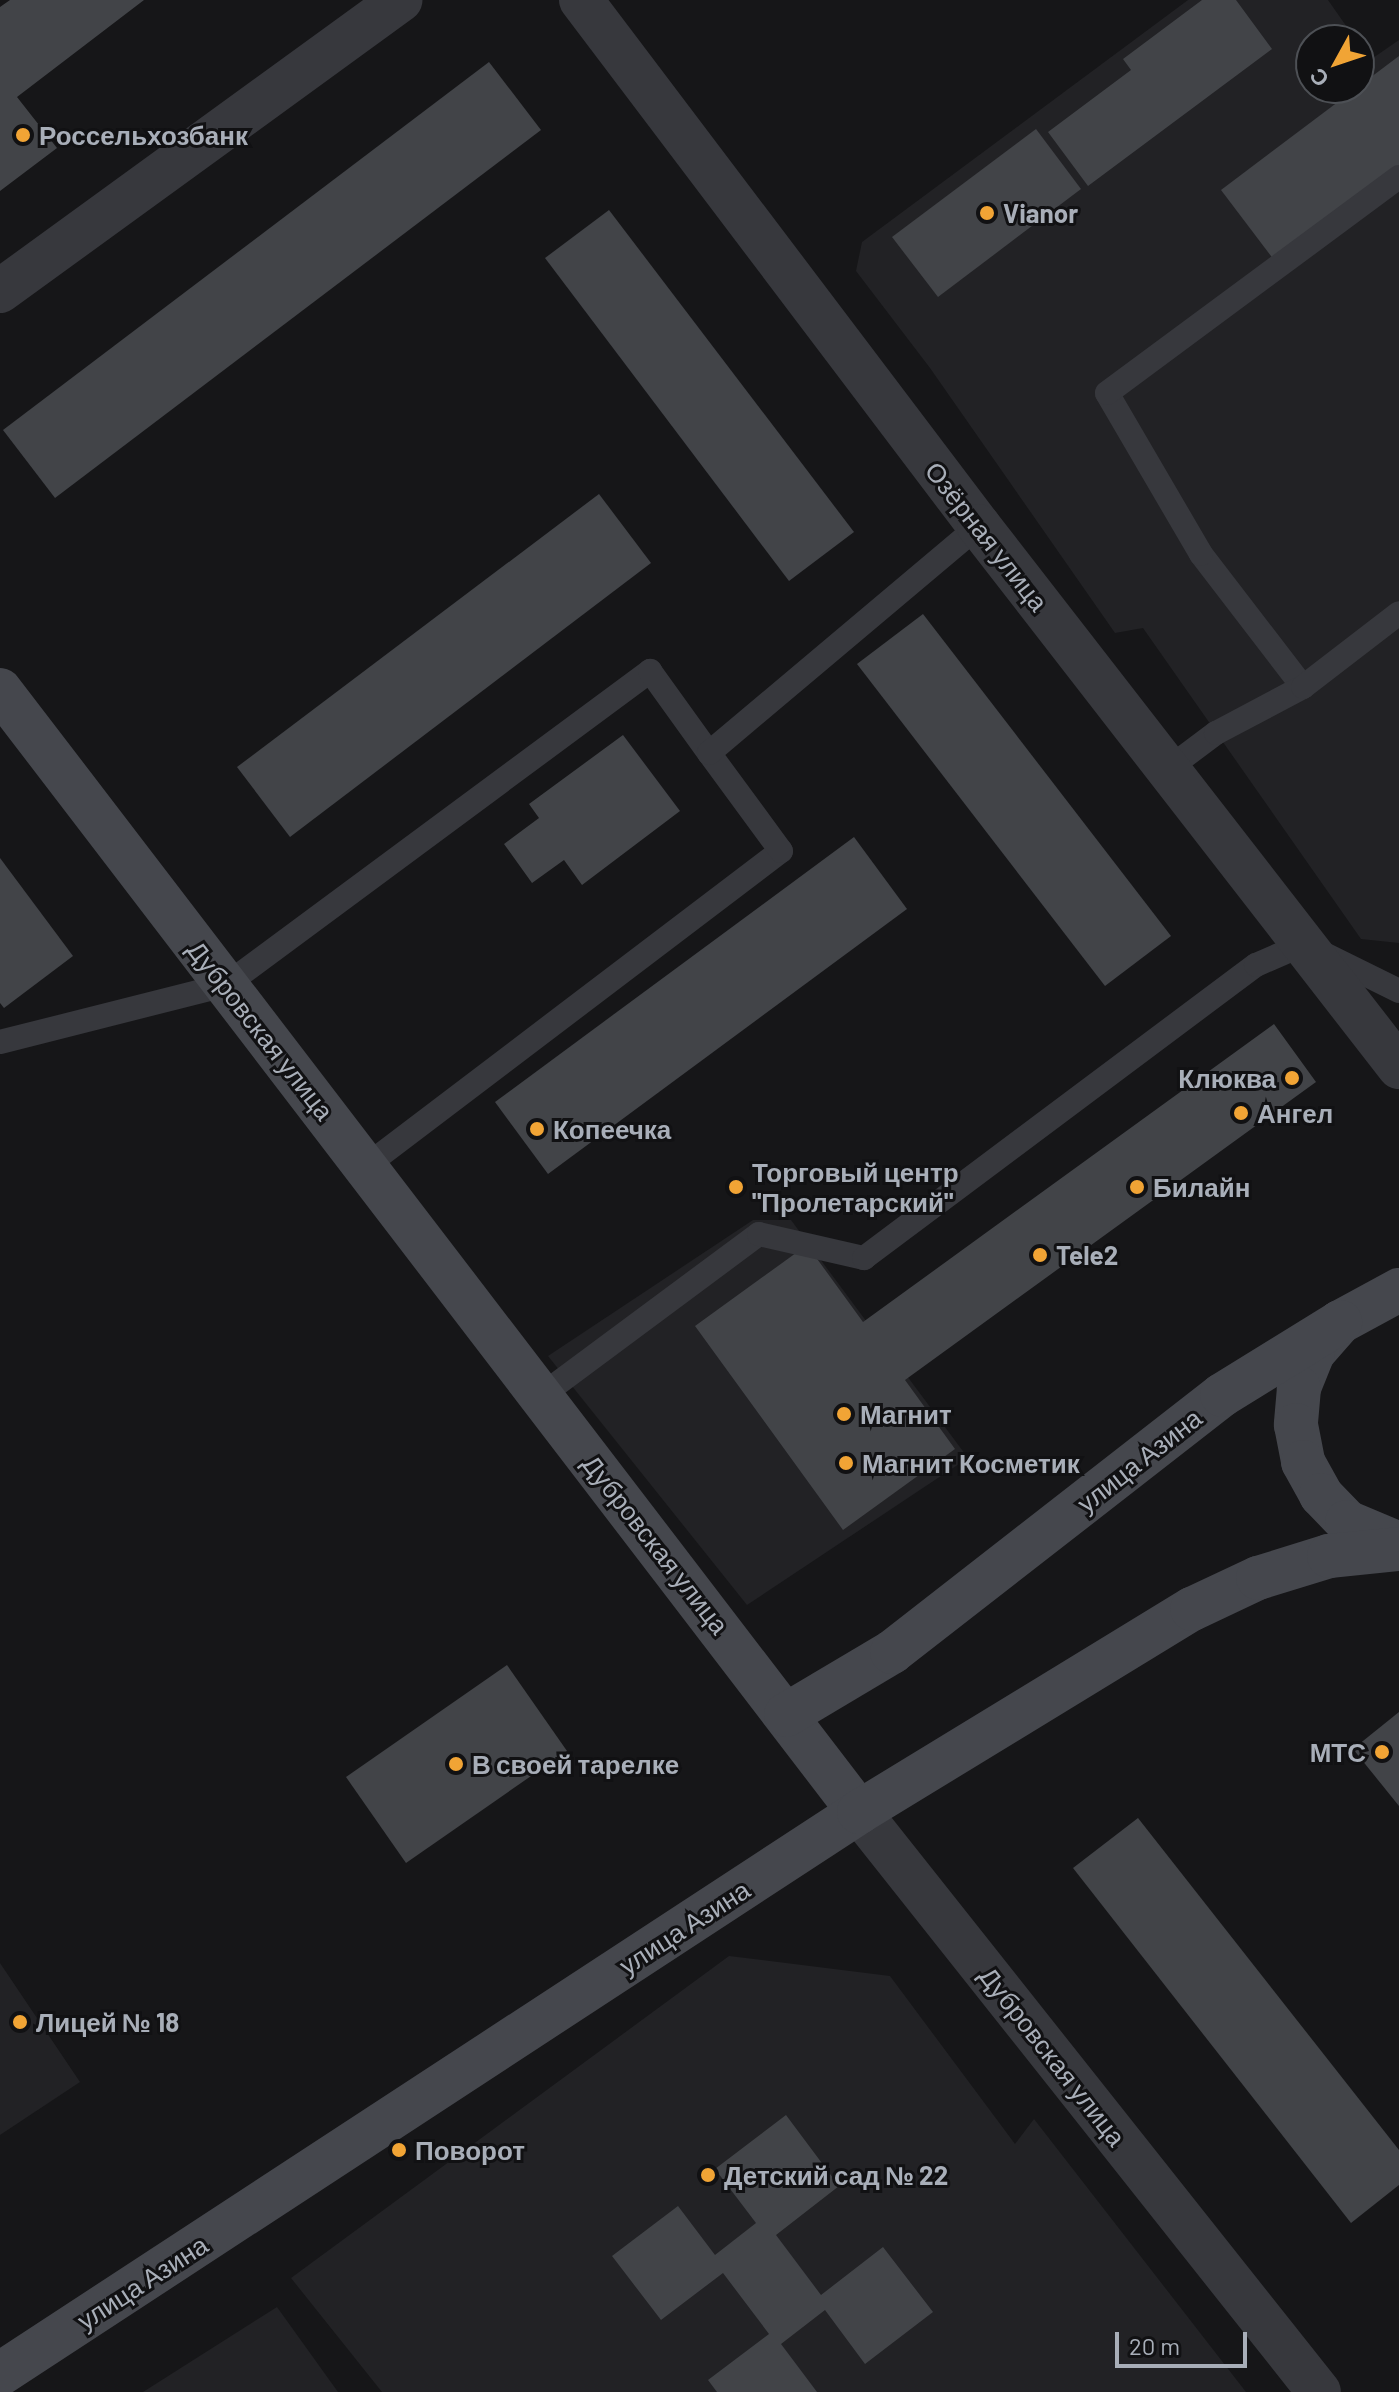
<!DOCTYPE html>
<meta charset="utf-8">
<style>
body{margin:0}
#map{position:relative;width:1399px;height:2392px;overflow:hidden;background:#161618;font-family:Barlow,sans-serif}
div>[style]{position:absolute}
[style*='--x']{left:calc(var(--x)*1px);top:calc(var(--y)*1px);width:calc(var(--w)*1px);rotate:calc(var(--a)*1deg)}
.built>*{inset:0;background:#222225}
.building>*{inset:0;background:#424448}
.service>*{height:24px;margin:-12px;padding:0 12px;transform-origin:12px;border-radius:12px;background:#37383d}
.minor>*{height:44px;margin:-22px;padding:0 22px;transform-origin:22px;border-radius:22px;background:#37383d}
.tertiary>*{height:44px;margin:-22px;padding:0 22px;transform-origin:22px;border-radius:22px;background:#37383d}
.secondary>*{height:44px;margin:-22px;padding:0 22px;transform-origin:22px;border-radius:22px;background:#45474d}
.dots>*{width:22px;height:22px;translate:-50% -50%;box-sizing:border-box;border:4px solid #111113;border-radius:50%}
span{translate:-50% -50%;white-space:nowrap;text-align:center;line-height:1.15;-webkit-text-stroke:6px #111113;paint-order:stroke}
.poi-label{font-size:26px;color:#a8aeb8;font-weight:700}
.left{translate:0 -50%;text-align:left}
.right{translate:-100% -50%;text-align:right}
.street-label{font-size:26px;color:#a8aeb8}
.north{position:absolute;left:1295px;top:24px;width:80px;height:80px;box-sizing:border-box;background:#111113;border:2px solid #4d5055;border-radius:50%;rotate:230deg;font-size:22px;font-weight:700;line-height:32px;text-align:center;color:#a8aeb8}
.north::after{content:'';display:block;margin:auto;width:28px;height:36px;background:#f1a435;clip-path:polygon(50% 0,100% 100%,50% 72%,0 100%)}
.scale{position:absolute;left:1115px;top:2332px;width:132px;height:36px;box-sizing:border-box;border:4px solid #a8aeb8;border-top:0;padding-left:10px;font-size:24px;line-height:28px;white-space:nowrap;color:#a8aeb8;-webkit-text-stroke:6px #111113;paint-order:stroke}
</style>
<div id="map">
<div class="built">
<i style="clip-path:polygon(1188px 0,1328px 0,1356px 40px,1311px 40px,1311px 88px,1359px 88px,1359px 45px,1370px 60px,1399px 40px,1399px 943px,1361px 939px,1143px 628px,1115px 633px,930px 368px,856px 271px,862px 242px)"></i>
<i style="clip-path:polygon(753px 1220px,791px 1220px,968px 1458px,747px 1605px,548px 1356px)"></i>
<i style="clip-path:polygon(729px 1956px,890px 1976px,1015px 2144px,1034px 2119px,1246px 2392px,382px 2392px,291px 2278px)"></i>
<i style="clip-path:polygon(0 1963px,80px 2082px,0 2135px)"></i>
<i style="clip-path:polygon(277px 2307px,338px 2392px,143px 2392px)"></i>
</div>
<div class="building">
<i style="clip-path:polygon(10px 0,144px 0,17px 97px,57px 148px,0 191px,0 7px)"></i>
<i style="clip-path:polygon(1202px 0,1236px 0,1272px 49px,1088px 186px,1048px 132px,1131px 70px,1123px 59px)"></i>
<i style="clip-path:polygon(1399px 56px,1399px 166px,1274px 260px,1221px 190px)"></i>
<i style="clip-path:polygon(489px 62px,541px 130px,55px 498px,3px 430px)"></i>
<i style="clip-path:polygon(1036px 129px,1081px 189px,938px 297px,892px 237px)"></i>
<i style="clip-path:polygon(609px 210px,854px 532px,789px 581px,545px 258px)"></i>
<i style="clip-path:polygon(599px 494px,651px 563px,290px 837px,237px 767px)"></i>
<i style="clip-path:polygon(923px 614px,1171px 936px,1105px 986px,857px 664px)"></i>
<i style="clip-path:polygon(623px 735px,680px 811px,582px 885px,564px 860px,532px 883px,504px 844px,539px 818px,529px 804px)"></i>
<i style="clip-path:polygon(854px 837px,907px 909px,548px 1174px,495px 1102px)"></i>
<i style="clip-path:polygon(0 858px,73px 956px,4px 1008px,0 1003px)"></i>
<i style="clip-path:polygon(1274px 1024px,1316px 1082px,905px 1380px,955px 1449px,843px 1530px,695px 1326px,807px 1245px,863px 1322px)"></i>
<i style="clip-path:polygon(507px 1665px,567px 1751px,406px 1863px,346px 1777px)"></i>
<i style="clip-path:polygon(1399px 1712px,1399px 1806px,1353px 1749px)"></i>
<i style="clip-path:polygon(1138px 1818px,1399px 2150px,1399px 2185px,1351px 2223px,1073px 1868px)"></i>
<i style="clip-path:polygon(786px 2115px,839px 2186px,776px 2235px,821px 2295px,883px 2247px,933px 2312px,865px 2364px,825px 2310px,781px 2344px,817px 2392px,717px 2392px,708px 2380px,769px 2334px,723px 2273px,661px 2320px,612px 2256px,678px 2206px,715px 2255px,756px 2223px,715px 2169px)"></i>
</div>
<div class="service">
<i style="--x:1303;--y:687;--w:168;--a:-127.5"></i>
<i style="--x:1201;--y:554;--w:186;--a:-120.3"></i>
<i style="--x:1107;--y:393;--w:363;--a:-36.5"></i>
<i style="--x:1169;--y:768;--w:59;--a:-36.7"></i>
<i style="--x:1216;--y:733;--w:98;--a:-27.9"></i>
<i style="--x:1303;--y:687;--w:121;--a:-37.6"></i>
<i style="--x:0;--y:1042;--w:233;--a:-14.2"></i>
<i style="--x:226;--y:985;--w:528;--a:-36.52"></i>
<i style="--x:650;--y:671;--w:101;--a:54.3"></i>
<i style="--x:366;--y:1166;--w:521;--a:-37.2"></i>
<i style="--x:781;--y:851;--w:122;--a:-126.3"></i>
<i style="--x:709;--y:753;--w:353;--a:-40.1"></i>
<i style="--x:542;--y:1395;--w:270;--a:-36.6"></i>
<i style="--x:759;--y:1234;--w:108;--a:12.9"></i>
<i style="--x:864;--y:1258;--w:489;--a:-36.8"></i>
<i style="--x:1256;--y:965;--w:52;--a:-23.6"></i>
<i style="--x:1304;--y:944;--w:106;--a:26.3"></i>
</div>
<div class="minor">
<i style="--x:581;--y:0;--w:660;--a:52.89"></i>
<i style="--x:979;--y:526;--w:685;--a:52.18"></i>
<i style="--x:0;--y:291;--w:495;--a:-36"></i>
</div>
<div class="tertiary">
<i style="--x:859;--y:1812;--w:740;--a:51.58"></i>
</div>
<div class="secondary">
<i style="--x:0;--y:690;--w:1413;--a:52.56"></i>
<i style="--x:1399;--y:1290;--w:67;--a:151.5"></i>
<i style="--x:1340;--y:1322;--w:41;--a:131.1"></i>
<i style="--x:1313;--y:1353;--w:38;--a:112"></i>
<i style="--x:1299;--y:1388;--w:37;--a:95"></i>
<i style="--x:1296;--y:1425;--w:38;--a:79"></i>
<i style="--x:1303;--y:1462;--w:38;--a:61"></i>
<i style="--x:1321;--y:1495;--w:37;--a:46"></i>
<i style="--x:1347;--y:1522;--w:56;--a:22.9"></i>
<i style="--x:786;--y:1715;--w:123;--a:-30.7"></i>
<i style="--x:892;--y:1652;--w:418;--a:-37.9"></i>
<i style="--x:1222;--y:1395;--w:139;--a:-31.7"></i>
<i style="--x:0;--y:2374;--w:1027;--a:-33.19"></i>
<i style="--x:859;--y:1812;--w:390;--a:-31.4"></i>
<i style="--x:1192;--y:1609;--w:73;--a:-25.2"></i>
<i style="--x:1258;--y:1578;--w:74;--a:-17.2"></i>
<i style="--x:1329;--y:1556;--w:70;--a:-5.7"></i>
</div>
<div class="dots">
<i style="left:23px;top:135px;background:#f1a435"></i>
<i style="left:987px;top:213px;background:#f1a435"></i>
<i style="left:1292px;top:1078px;background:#f1a435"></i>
<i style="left:1241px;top:1113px;background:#f1a435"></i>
<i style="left:537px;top:1129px;background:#f1a435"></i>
<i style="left:736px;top:1187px;background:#f1a435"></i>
<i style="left:1137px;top:1187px;background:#f1a435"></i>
<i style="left:1040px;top:1255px;background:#f1a435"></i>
<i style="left:844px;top:1414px;background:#f1a435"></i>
<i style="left:846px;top:1463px;background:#f1a435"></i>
<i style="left:1382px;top:1752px;background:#f1a435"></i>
<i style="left:456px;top:1764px;background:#f1a435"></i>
<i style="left:20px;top:2022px;background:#f1a435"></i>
<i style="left:399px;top:2150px;background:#f1a435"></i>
<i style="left:708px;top:2175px;background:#f1a435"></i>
</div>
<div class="poi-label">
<span class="left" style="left:39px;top:135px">Россельхозбанк</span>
<span class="left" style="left:1003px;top:213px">Vianor</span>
<span class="right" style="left:1276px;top:1078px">Клюква</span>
<span class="left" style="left:1257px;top:1113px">Ангел</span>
<span class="left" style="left:553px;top:1129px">Копеечка</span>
<span class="left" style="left:752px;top:1187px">Торговый центр<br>"Пролетарский"</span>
<span class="left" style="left:1153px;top:1187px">Билайн</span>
<span class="left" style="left:1056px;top:1255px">Tele2</span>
<span class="left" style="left:860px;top:1414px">Магнит</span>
<span class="left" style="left:862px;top:1463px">Магнит Косметик</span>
<span class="right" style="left:1366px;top:1752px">МТС</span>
<span class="left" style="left:472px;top:1764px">В своей тарелке</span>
<span class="left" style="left:36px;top:2022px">Лицей № 18</span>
<span class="left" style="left:415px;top:2150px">Поворот</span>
<span class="left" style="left:724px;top:2175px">Детский сад № 22</span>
</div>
<div class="street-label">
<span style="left:987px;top:536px;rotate:52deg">Озёрная улица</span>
<span style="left:261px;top:1030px;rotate:52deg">Дубровская улица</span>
<span style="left:1139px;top:1460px;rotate:-38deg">улица Азина</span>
<span style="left:656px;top:1544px;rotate:52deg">Дубровская улица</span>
<span style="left:684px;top:1927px;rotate:-33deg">улица Азина</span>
<span style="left:1053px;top:2056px;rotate:52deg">Дубровская улица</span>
<span style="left:142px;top:2282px;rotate:-33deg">улица Азина</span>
</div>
<div class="north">С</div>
<div class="scale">20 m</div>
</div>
